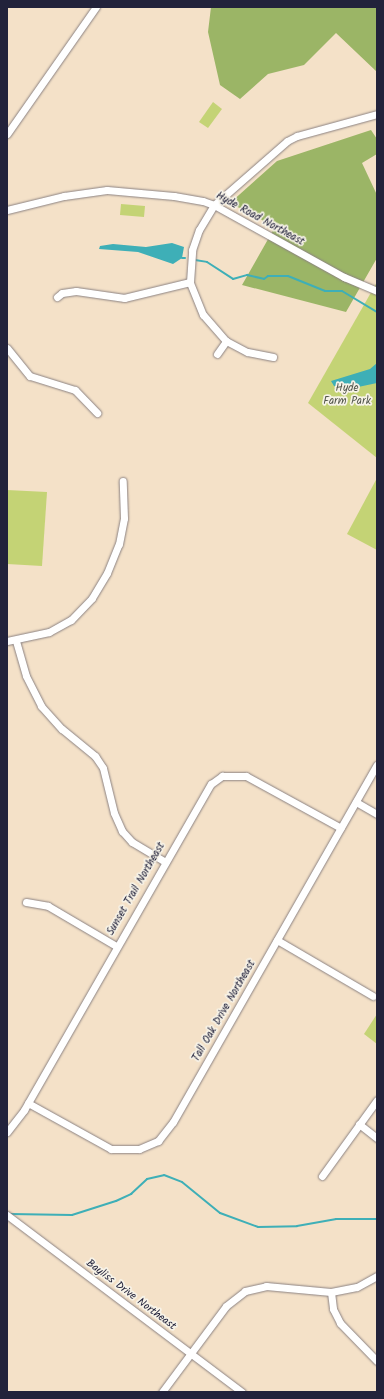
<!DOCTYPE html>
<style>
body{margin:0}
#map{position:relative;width:384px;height:1399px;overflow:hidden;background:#f4e1c8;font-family:Kalam,sans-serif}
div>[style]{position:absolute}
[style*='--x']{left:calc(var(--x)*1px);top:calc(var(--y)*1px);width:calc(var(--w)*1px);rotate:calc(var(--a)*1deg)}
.green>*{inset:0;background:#c4d375}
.forest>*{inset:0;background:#9bb566}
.water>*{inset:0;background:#3eafb7}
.stream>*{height:2px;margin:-1px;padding:0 1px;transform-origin:1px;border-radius:1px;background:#3eafb7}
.roads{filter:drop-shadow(0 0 1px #8b8282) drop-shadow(0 0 1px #8b8282)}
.minor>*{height:7px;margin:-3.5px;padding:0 3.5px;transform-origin:3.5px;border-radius:3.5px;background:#fff}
span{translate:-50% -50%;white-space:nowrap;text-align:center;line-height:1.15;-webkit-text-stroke:3.5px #f7f3e8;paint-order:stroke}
.street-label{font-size:11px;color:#22223b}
.park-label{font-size:11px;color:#53574c}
.frame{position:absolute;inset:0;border:8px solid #22223b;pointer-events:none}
</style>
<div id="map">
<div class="green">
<i style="clip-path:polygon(213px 102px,222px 109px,208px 128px,199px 122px)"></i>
<i style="clip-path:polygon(121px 204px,145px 206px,144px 217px,120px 215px)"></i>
<i style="clip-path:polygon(377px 282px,377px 458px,308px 403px)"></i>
<i style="clip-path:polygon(377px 478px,377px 550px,347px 534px)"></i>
<i style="clip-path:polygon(7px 490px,47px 492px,42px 566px,7px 564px)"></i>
<i style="clip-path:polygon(377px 1014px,377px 1044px,364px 1034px)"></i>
</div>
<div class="forest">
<i style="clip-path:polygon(211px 7px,377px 7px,377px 72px,336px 33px,304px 65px,268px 74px,240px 99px,220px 85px,208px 32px)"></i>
<i style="clip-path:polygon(371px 130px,377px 139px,377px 154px,362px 163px,377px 195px,377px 258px,346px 312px,242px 285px,275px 227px,230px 203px,277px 161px)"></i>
</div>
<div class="water">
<i style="clip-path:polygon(172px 243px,184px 247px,182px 258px,173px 264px,138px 252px,99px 249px,100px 246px,113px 244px,146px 247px)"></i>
<i style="clip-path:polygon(377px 363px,377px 383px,344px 390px,334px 386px,331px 381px,370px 369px)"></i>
</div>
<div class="stream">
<i style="--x:182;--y:258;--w:3;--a:0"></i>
<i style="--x:195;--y:260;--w:12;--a:9"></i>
<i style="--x:207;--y:262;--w:31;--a:33"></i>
<i style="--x:233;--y:279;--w:15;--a:-16"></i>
<i style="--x:247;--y:275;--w:17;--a:13"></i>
<i style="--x:264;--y:279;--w:5;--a:-37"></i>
<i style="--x:268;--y:276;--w:20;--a:0"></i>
<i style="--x:288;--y:276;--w:40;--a:22"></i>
<i style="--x:325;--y:291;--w:17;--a:0"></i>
<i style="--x:342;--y:291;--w:41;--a:31"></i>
<i style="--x:10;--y:1214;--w:62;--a:0.9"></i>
<i style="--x:72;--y:1215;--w:46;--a:-17.7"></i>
<i style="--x:116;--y:1201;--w:17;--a:-25"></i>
<i style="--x:131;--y:1194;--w:22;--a:-43"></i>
<i style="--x:147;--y:1179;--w:17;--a:-13"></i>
<i style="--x:164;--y:1175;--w:19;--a:21"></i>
<i style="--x:182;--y:1182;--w:49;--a:39.2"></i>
<i style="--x:220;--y:1213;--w:40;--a:20.2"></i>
<i style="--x:258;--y:1227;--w:39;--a:-1"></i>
<i style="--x:297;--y:1226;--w:40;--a:-10"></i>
<i style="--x:336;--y:1219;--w:41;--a:0"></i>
</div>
<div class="roads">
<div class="minor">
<i style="--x:7;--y:134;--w:155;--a:-55"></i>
<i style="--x:7;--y:210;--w:59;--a:-13.8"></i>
<i style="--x:64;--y:196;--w:43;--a:-7.9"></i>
<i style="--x:107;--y:190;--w:67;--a:5.1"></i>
<i style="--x:174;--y:196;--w:29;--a:10"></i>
<i style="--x:203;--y:201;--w:12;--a:20"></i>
<i style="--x:214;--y:205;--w:149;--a:29"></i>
<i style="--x:344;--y:277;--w:36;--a:23"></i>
<i style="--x:57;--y:297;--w:6;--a:-39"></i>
<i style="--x:62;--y:293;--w:14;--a:-8"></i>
<i style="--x:76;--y:291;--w:49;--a:8.3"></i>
<i style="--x:124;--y:298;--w:68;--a:-13.6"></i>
<i style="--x:7;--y:348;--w:36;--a:51"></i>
<i style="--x:30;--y:376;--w:47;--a:17.3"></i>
<i style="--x:75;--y:390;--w:32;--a:46"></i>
<i style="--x:217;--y:354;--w:16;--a:-55"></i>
<i style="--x:273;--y:357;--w:26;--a:-169"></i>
<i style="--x:247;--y:352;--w:24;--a:-152"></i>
<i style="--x:226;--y:341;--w:35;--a:-131"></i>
<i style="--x:203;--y:315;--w:35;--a:-112"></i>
<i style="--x:190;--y:282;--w:32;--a:-86"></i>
<i style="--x:192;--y:250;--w:21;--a:-71"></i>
<i style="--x:199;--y:230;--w:29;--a:-59"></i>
<i style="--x:214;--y:205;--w:97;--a:-41.2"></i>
<i style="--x:287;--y:141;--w:11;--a:-27"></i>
<i style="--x:297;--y:136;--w:83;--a:-15.4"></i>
<i style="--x:7;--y:641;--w:43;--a:-12.1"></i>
<i style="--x:49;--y:632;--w:25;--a:-29"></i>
<i style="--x:71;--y:620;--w:30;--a:-46"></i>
<i style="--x:92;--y:598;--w:29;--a:-59"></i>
<i style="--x:107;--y:573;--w:31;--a:-68"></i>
<i style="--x:119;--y:544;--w:26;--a:-79"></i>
<i style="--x:124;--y:518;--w:37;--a:-92"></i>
<i style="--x:16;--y:641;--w:36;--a:74"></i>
<i style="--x:26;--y:676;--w:34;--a:63"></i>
<i style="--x:41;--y:706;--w:31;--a:48"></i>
<i style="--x:62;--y:729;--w:43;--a:39.3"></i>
<i style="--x:95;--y:756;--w:14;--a:56"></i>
<i style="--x:103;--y:768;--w:46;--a:76.3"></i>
<i style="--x:114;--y:813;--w:20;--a:66"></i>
<i style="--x:122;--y:831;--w:15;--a:48"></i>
<i style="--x:132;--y:842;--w:39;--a:31"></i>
<i style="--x:356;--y:802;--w:24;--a:30"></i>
<i style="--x:26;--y:902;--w:22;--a:10"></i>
<i style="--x:48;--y:906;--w:79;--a:30.5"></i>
<i style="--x:277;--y:940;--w:111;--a:30.3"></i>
<i style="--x:28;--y:1103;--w:95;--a:29"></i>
<i style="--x:111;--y:1149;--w:28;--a:0"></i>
<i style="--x:139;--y:1149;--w:21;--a:-23"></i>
<i style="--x:158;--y:1141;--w:24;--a:-52"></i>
<i style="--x:173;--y:1122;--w:411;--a:-60.3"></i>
<i style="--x:359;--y:1124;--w:23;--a:38"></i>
<i style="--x:7;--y:1132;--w:28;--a:-52"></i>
<i style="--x:24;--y:1110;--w:376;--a:-60.2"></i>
<i style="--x:211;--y:784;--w:14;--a:-36"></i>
<i style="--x:222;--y:776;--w:24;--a:0"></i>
<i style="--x:246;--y:776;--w:108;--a:28.7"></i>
<i style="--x:322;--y:1176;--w:94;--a:-54.1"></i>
<i style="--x:7;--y:1215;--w:294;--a:37"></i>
<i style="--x:331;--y:1292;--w:17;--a:83"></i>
<i style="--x:333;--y:1309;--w:16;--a:63"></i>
<i style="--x:340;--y:1323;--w:53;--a:45.8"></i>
<i style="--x:162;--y:1392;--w:107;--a:-53.3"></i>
<i style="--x:226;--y:1306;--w:24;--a:-38"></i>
<i style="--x:245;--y:1291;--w:22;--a:-13"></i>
<i style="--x:266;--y:1286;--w:65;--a:5.3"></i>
<i style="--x:331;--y:1292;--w:26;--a:-11"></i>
<i style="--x:357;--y:1287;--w:23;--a:-29"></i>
</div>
</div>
<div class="street-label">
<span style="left:260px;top:219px;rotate:29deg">Hyde Road Northeast</span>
<span style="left:136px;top:889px;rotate:-60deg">Sunset Trail Northeast</span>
<span style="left:224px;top:1011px;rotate:-60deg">Tall Oak Drive Northeast</span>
<span style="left:131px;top:1295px;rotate:37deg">Bayliss Drive Northeast</span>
</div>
<div class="park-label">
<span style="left:347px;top:395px">Hyde<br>Farm Park</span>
</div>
<div class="frame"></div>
</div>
